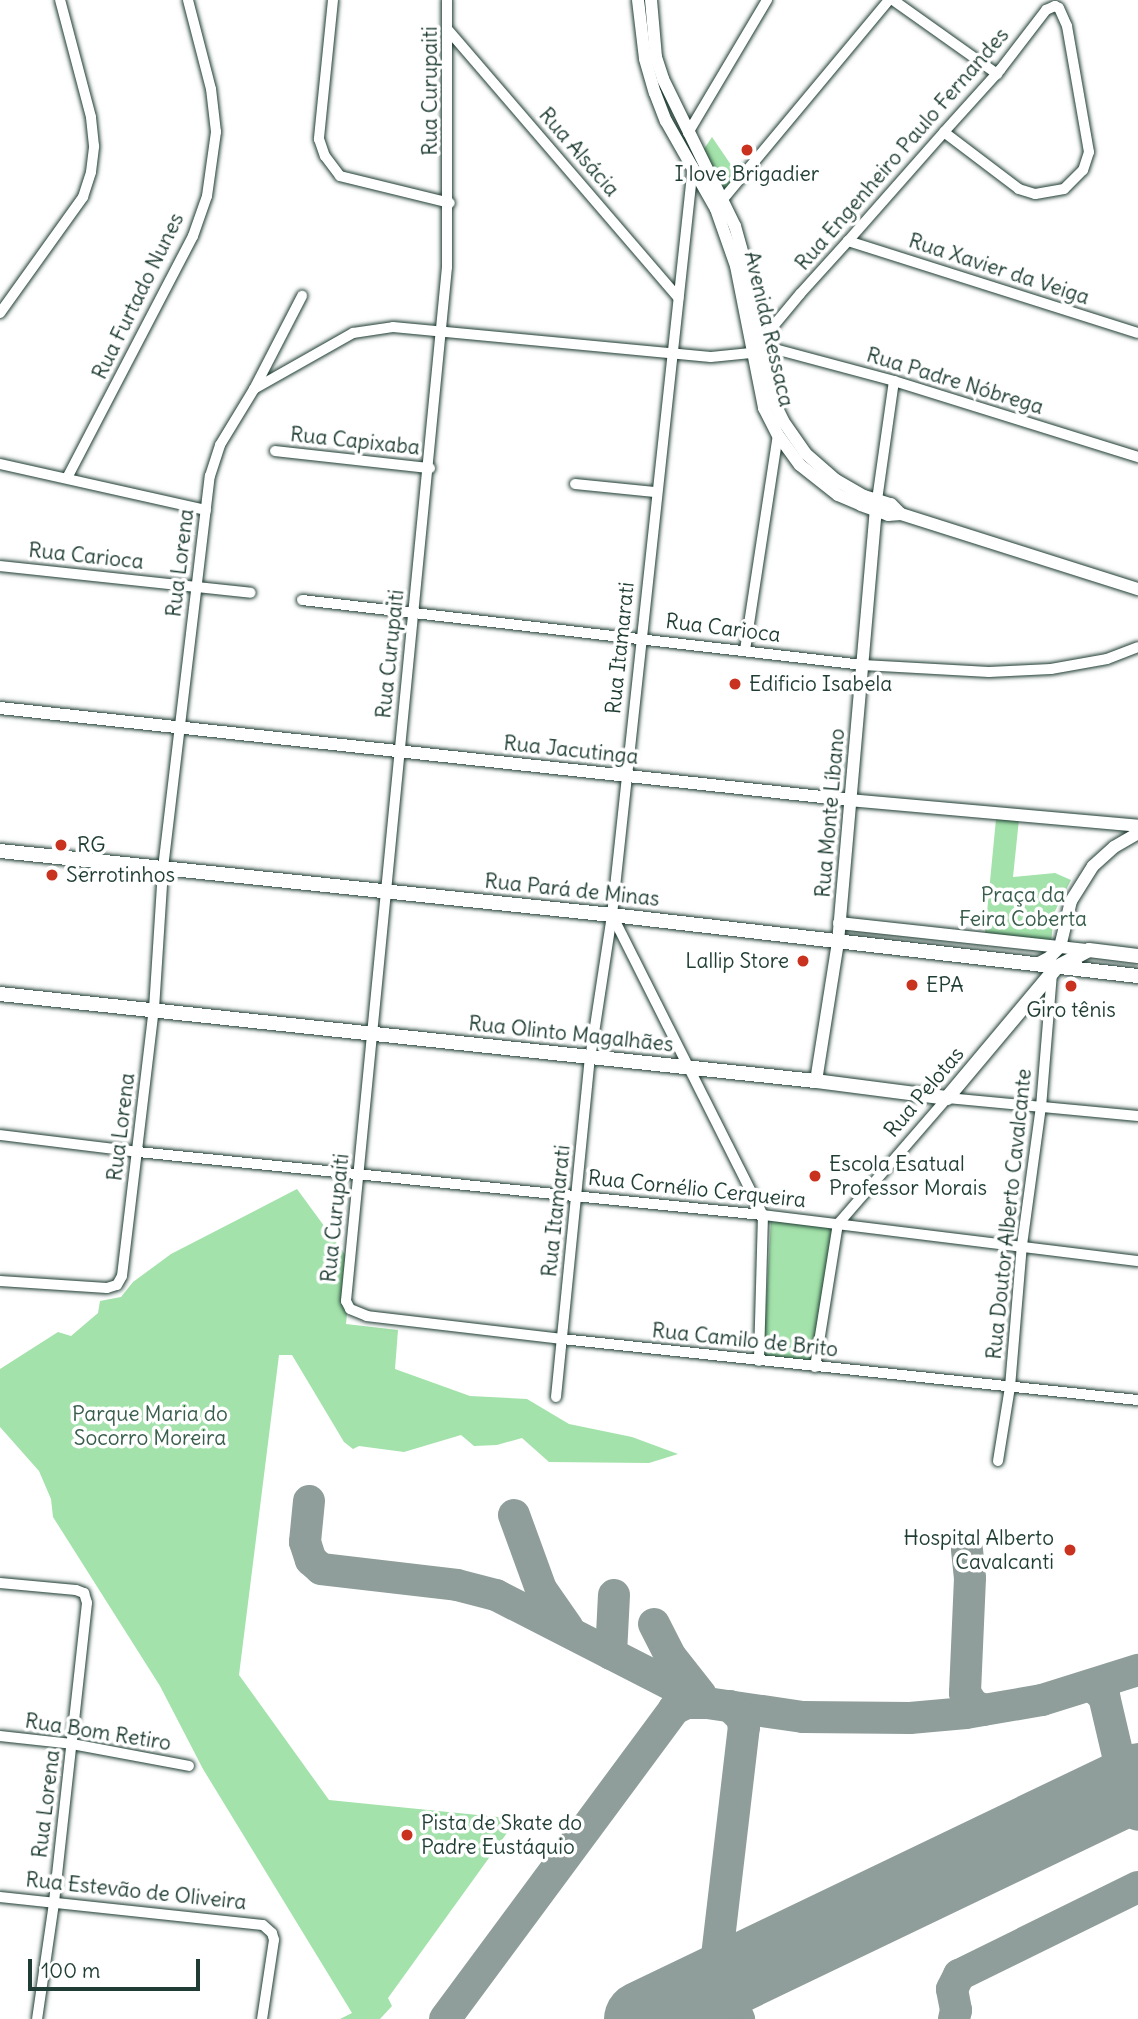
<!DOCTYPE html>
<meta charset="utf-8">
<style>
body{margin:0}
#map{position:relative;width:1138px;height:2019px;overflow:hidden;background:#fff;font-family:Delius,sans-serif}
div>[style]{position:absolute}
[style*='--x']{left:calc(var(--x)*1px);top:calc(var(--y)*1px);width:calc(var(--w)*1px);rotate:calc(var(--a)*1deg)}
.green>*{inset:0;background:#a3e2aa}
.taxiway>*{height:32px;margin:-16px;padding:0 16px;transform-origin:16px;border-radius:16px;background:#8f9e9a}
.runway>*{height:77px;margin:-38.5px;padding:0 38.5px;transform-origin:38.5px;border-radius:38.5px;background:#8f9e9a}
.roads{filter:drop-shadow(0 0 2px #1f3d34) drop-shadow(0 0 2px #1f3d34)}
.minor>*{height:10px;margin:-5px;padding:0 5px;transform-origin:5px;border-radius:5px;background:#fff}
.tertiary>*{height:12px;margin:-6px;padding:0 6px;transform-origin:6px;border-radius:6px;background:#fff}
.secondary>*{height:14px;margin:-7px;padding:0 7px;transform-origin:7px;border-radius:7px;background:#fff}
.dots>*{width:19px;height:19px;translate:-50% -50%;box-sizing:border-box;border:4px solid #fff;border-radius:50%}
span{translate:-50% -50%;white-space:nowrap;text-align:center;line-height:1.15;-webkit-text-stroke:7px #fff;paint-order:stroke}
.street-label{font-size:21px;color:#1f3d34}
.poi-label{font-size:21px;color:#1f3d34}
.left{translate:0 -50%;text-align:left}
.right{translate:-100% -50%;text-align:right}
.park-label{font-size:21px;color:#395e4c}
.scale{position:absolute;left:28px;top:1959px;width:172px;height:32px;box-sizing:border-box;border:4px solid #1f3d34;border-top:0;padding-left:9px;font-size:21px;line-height:24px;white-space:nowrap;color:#1f3d34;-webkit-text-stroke:5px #fff;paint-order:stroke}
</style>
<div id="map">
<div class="green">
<i style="clip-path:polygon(712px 137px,740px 178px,727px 197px,702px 152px)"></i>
<i style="clip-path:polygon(996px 819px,1019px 819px,1013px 877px,1055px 873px,1071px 880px,1054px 913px,1051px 943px,985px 933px)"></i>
<i style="clip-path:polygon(297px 1189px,352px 1264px,346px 1324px,398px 1330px,395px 1369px,470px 1396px,527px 1399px,569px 1424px,632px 1437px,678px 1454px,649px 1463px,549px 1462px,522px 1438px,497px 1445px,474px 1446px,461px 1435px,404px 1452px,359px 1446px,353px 1449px,344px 1442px,292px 1355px,279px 1355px,239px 1675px,329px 1800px,517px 1819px,388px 1998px,392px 2006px,380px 2019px,340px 2019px,352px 2013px,203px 1769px,160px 1686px,53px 1517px,51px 1499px,39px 1471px,0 1427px,0 1369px,58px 1332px,71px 1336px,98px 1313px,100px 1301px,121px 1297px,133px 1282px,171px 1254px)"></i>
<i style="clip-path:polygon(771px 1221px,833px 1227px,811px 1361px,763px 1356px)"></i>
</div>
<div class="taxiway">
<i style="--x:309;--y:1501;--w:41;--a:95.6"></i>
<i style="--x:305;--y:1542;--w:19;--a:72"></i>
<i style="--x:311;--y:1560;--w:13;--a:42"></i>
<i style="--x:321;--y:1569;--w:137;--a:6.7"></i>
<i style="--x:457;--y:1585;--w:40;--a:14.4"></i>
<i style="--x:496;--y:1595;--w:237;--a:27.1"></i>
<i style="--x:707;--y:1703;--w:97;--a:8.3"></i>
<i style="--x:803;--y:1717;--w:107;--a:0.5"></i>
<i style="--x:910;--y:1718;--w:56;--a:-5.1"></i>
<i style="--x:966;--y:1713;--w:77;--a:-9.7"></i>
<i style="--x:1042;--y:1700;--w:101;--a:-17.4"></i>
<i style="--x:514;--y:1515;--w:79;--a:70"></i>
<i style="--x:541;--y:1589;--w:47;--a:55.3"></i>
<i style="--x:967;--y:1550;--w:28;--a:84"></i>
<i style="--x:970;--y:1578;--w:115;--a:92.5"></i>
<i style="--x:965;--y:1693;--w:14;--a:56"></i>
<i style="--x:973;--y:1705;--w:12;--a:24"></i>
<i style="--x:654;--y:1624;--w:37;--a:63"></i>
<i style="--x:671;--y:1657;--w:48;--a:51.7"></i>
<i style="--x:611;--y:1654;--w:59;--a:-87.1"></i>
<i style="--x:1092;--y:1686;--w:16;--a:40"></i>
<i style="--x:1104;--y:1696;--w:79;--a:76.8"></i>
<i style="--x:1122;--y:1773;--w:20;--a:110"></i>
<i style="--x:1110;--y:1795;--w:19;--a:12"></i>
<i style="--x:1129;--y:1799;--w:18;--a:61"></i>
<i style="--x:719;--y:1942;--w:18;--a:63"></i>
<i style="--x:727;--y:1958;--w:25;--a:18"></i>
<i style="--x:698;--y:1992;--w:12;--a:-35"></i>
<i style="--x:708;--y:1985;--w:14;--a:-60"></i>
<i style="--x:715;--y:1973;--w:248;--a:-83.3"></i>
<i style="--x:744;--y:1727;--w:9;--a:-103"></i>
<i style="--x:742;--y:1718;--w:17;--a:-135"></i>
<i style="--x:698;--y:1992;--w:26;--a:7"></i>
<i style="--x:724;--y:1995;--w:9;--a:41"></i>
<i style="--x:731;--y:2001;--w:20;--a:66"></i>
<i style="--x:445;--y:2019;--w:385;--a:-53.5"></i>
<i style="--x:674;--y:1709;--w:14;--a:-25"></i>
<i style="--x:687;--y:1703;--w:20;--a:0"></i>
<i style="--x:954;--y:2019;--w:9;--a:-77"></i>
<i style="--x:956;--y:2010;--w:21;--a:-101"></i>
<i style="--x:952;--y:1989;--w:16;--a:-63"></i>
<i style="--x:959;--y:1975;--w:199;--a:-26.2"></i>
</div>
<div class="runway">
<i style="--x:642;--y:2019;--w:550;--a:-25.63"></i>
</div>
<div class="roads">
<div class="minor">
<i style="--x:333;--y:0;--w:140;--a:95.8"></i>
<i style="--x:319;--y:139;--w:18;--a:71"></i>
<i style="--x:325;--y:156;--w:25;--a:53"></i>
<i style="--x:340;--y:176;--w:113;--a:13.8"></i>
<i style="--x:447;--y:0;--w:267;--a:90"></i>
<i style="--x:447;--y:267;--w:1039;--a:95.58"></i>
<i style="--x:346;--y:1301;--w:9;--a:63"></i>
<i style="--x:350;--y:1309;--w:18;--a:22"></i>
<i style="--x:367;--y:1316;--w:196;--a:6.7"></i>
<i style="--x:562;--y:1339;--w:579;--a:6.05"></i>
<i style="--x:893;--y:0;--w:128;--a:35.4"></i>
<i style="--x:449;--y:31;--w:352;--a:49.3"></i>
<i style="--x:688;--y:133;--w:155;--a:-59.3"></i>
<i style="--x:719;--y:204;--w:266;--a:-50.2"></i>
<i style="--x:848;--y:241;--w:304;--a:17.6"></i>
<i style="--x:0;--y:313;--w:143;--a:-54.4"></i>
<i style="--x:83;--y:197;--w:26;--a:-72"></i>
<i style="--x:91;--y:172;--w:26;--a:-83"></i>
<i style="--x:94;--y:146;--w:29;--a:-96"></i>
<i style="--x:91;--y:117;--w:121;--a:-104.8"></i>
<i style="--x:760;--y:345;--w:139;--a:15"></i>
<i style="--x:894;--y:381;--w:256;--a:17.3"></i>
<i style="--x:254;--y:389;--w:105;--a:-62.7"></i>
<i style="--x:275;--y:451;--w:156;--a:6.3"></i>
<i style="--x:0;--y:464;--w:211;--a:12.6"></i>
<i style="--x:67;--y:478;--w:273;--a:-62.5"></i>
<i style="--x:193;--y:236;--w:42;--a:-70.7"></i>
<i style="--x:207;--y:196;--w:65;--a:-82"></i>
<i style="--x:216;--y:132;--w:43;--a:-96.6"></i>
<i style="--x:211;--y:89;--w:92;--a:-104.5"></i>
<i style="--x:575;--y:484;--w:80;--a:5.7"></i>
<i style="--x:877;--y:500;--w:120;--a:-81.9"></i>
<i style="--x:0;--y:566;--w:252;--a:6.1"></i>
<i style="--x:302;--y:600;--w:565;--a:6.61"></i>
<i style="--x:863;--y:665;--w:126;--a:3.2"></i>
<i style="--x:989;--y:672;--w:62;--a:-2.8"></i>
<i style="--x:1051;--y:669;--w:57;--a:-10.1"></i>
<i style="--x:1107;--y:659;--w:33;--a:-21"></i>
<i style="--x:745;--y:650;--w:218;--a:-81.3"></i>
<i style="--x:612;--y:915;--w:336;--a:63.3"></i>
<i style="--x:763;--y:1215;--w:146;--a:91.6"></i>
<i style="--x:0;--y:1135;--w:139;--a:7"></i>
<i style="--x:138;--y:1152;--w:628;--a:5.76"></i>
<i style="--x:763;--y:1215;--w:378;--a:7"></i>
<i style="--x:0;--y:1281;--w:107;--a:3.7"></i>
<i style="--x:107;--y:1288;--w:10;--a:-17"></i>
<i style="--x:117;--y:1285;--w:10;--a:-61"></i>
<i style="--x:122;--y:1276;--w:269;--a:-83.2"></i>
<i style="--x:154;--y:1009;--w:141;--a:-86.3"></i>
<i style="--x:163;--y:868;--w:395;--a:-83.2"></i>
<i style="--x:210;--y:476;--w:33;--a:-72"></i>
<i style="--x:220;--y:445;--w:66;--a:-58.7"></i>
<i style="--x:254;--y:389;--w:114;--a:-29.5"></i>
<i style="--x:353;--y:333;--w:40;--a:-8.5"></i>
<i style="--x:393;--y:327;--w:319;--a:5.4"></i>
<i style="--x:711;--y:357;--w:40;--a:-5.7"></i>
<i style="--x:751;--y:353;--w:77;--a:-50.3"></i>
<i style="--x:800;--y:294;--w:72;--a:-47.8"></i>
<i style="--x:848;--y:241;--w:145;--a:-48.6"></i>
<i style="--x:944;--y:132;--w:84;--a:-47.9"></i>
<i style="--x:1000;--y:70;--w:76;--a:-52.5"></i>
<i style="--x:1046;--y:10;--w:10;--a:-24"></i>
<i style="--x:1055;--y:6;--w:4;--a:27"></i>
<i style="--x:1059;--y:8;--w:20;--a:66"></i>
<i style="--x:1067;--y:26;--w:128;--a:80.1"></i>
<i style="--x:1089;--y:152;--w:19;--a:108"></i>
<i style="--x:1083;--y:170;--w:27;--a:135"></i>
<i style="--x:1064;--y:189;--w:29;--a:170"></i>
<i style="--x:1035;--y:194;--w:17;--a:-163"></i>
<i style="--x:1019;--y:189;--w:94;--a:-142.8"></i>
<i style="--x:815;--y:1367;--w:145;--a:-80.9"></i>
<i style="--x:838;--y:1224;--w:167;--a:-49.1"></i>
<i style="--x:947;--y:1098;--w:192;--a:5.4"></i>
<i style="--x:556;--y:1397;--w:340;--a:-84.3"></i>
<i style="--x:590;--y:1059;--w:146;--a:-81.3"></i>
<i style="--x:612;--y:915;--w:753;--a:-83.83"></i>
<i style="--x:998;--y:1461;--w:75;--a:-80.8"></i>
<i style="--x:1010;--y:1387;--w:143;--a:-85.2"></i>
<i style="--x:1022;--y:1245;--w:139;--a:-82.2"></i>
<i style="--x:1041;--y:1107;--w:135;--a:-85.3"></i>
<i style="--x:0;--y:1583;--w:76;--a:5.3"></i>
<i style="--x:76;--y:1590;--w:9;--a:21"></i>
<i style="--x:84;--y:1593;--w:10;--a:73"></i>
<i style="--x:87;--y:1603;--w:302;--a:96.3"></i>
<i style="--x:54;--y:1903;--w:117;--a:98.3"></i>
<i style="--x:0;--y:1736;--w:72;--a:6.3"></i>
<i style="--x:72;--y:1744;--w:119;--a:10.6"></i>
<i style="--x:0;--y:1897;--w:264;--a:6.1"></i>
<i style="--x:263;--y:1925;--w:12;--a:42"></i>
<i style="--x:272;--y:1933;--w:7;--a:74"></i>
<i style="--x:274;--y:1940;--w:80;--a:98.6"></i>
</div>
<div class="tertiary">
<i style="--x:638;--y:0;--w:59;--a:83.2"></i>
<i style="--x:645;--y:59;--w:35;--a:74"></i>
<i style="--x:655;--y:93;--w:30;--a:69"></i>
<i style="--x:666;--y:121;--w:101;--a:60.4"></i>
<i style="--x:716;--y:209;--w:60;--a:70.7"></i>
<i style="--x:736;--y:266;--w:145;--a:78.8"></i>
<i style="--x:764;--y:408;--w:30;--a:63"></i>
<i style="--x:778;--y:435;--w:37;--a:54"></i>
<i style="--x:800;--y:465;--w:48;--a:38.3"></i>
<i style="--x:838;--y:495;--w:25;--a:23"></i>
<i style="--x:861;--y:505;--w:29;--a:20"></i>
<i style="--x:888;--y:515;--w:13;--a:-4"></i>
<i style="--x:901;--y:514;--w:249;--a:17.6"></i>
<i style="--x:651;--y:0;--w:57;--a:85"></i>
<i style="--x:656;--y:57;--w:23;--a:72"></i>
<i style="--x:663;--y:79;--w:164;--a:63.9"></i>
<i style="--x:735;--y:226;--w:45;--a:74.4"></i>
<i style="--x:747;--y:269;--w:131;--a:79"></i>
<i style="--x:772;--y:398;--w:25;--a:64"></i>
<i style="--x:783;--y:421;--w:39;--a:55"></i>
<i style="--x:805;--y:453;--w:41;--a:41.1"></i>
<i style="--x:836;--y:480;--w:32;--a:30"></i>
<i style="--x:864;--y:496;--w:28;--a:17"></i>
<i style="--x:891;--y:504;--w:14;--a:45"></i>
<i style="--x:0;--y:708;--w:854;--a:6.18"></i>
<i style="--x:849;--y:800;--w:290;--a:5.1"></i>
<i style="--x:839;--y:923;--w:251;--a:6.2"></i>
<i style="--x:1035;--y:965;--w:17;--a:-28"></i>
<i style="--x:1050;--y:957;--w:14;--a:-45"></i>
<i style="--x:1060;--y:947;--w:47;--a:-76.6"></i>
<i style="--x:1071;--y:901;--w:41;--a:-57.8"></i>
<i style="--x:1093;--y:866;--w:28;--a:-42"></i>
<i style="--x:1114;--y:847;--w:28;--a:-30"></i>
<i style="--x:816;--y:1081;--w:141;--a:-81"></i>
<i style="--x:838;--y:942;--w:440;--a:-85"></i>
</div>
<div class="secondary">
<i style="--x:0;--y:851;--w:615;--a:5.97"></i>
<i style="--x:612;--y:915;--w:530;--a:6.62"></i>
<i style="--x:0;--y:994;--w:821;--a:6.09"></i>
<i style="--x:816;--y:1081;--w:132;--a:7.4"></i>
<i style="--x:947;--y:1098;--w:171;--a:-50"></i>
<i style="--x:1057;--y:967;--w:36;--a:-28"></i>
<i style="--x:1089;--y:950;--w:49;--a:7"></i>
</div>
</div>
<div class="dots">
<i style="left:747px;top:150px;background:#c8321e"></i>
<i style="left:735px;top:684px;background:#c8321e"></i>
<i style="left:61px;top:845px;background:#c8321e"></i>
<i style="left:52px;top:875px;background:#c8321e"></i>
<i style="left:803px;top:961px;background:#c8321e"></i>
<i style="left:912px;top:985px;background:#c8321e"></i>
<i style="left:1071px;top:986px;background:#c8321e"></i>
<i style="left:815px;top:1176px;background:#c8321e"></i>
<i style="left:1070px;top:1550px;background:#c8321e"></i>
<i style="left:407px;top:1835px;background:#c8321e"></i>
</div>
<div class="street-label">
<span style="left:430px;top:91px;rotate:-90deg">Rua Curupaiti</span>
<span style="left:902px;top:149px;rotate:-49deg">Rua Engenheiro Paulo Fernandes</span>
<span style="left:579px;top:152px;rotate:49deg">Rua Alsácia</span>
<span style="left:999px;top:269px;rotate:18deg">Rua Xavier da Veiga</span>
<span style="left:138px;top:296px;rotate:-64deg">Rua Furtado Nunes</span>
<span style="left:769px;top:329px;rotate:77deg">Avenida Ressaca</span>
<span style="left:955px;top:381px;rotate:17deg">Rua Padre Nóbrega</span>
<span style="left:355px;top:441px;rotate:6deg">Rua Capixaba</span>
<span style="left:86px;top:556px;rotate:6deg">Rua Carioca</span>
<span style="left:180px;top:563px;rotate:-83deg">Rua Lorena</span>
<span style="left:723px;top:628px;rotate:7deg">Rua Carioca</span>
<span style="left:620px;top:648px;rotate:-84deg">Rua Itamarati</span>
<span style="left:390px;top:654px;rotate:-84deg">Rua Curupaiti</span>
<span style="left:571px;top:750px;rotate:6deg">Rua Jacutinga</span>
<span style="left:830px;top:813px;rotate:-85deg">Rua Monte Líbano</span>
<span style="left:572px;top:890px;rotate:6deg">Rua Pará de Minas</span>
<span style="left:571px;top:1034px;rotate:6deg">Rua Olinto Magalhães</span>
<span style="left:924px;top:1092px;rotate:-50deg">Rua Pelotas</span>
<span style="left:121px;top:1127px;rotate:-83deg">Rua Lorena</span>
<span style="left:697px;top:1189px;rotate:6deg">Rua Cornélio Cerqueira</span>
<span style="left:556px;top:1211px;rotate:-84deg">Rua Itamarati</span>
<span style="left:1009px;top:1214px;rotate:-84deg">Rua Doutor Alberto Cavalcante</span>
<span style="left:335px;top:1218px;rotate:-84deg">Rua Curupaiti</span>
<span style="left:745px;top:1340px;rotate:6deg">Rua Camilo de Brito</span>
<span style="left:98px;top:1732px;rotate:9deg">Rua Bom Retiro</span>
<span style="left:46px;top:1804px;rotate:-83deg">Rua Lorena</span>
<span style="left:136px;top:1891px;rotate:6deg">Rua Estevão de Oliveira</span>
</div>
<div class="poi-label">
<span style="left:747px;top:174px">I love Brigadier</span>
<span class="left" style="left:749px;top:684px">Edificio Isabela</span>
<span class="left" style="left:77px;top:845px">RG</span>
<span class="left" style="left:66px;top:875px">Serrotinhos</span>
<span class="right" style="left:789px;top:961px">Lallip Store</span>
<span class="left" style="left:926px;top:985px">EPA</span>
<span style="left:1071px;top:1010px">Giro tênis</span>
<span class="left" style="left:829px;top:1176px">Escola Esatual<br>Professor Morais</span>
<span class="right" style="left:1054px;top:1550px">Hospital Alberto<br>Cavalcanti</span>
<span class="left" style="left:421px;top:1835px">Pista de Skate do<br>Padre Eustáquio</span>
</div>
<div class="park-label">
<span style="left:1023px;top:907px">Praça da<br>Feira Coberta</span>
<span style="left:150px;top:1426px">Parque Maria do<br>Socorro Moreira</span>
</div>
<div class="scale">100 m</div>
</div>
